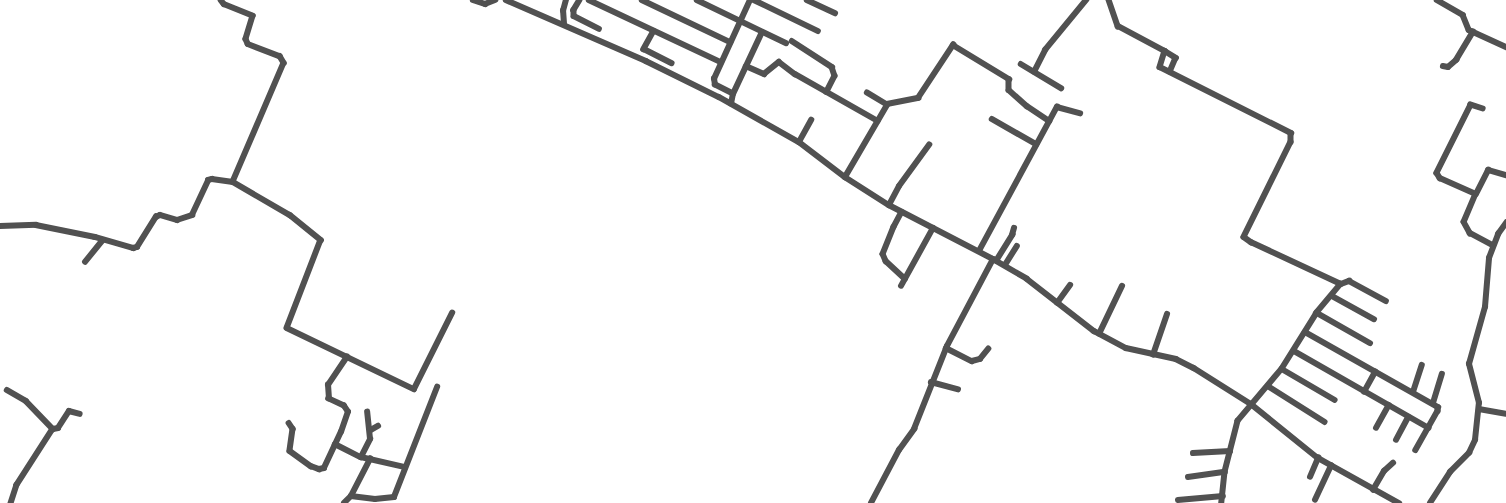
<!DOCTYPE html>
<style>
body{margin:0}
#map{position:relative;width:1506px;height:503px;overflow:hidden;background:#fff;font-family:Lato,sans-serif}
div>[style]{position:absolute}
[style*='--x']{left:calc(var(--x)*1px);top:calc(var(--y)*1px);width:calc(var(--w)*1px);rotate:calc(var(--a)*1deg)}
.minor>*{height:5.5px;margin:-2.75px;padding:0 2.75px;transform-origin:2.75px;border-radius:2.75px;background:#515151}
span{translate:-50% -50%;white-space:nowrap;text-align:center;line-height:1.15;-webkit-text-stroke:4px #fff;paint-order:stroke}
</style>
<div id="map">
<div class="minor">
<i style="--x:221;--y:0;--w:5;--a:53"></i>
<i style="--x:224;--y:4;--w:31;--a:22"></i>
<i style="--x:253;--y:16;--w:24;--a:107"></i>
<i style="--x:246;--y:39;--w:5;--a:68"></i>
<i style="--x:248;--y:44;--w:34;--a:21"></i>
<i style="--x:280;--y:56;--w:8;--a:60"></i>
<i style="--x:284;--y:63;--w:129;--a:113.2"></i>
<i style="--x:473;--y:0;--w:13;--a:18"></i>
<i style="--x:485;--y:4;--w:11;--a:-22"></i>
<i style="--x:506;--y:0;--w:153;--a:23.5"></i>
<i style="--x:646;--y:61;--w:81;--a:26.3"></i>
<i style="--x:719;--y:97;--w:92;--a:29.4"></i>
<i style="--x:799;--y:142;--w:58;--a:37.3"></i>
<i style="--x:845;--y:177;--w:52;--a:32.5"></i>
<i style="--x:889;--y:205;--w:117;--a:27.4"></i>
<i style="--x:993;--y:259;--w:39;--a:30"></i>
<i style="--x:1027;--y:279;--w:85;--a:37.8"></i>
<i style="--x:1094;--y:331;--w:36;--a:28"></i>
<i style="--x:1126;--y:348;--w:51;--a:12.4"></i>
<i style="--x:1176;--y:359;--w:20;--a:27"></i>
<i style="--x:1194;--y:368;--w:67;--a:32.3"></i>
<i style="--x:1251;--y:404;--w:86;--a:38.9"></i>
<i style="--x:1318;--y:458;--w:93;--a:29.1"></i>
<i style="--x:580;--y:0;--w:12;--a:121"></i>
<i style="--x:574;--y:10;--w:6;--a:90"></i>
<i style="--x:574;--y:16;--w:28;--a:27"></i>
<i style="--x:589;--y:0;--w:146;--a:25.2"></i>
<i style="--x:642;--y:0;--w:98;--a:25.5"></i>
<i style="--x:697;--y:0;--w:99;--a:25.8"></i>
<i style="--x:754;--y:0;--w:71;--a:25.8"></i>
<i style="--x:807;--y:0;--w:31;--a:25"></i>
<i style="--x:1109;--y:0;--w:28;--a:71"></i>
<i style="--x:1118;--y:26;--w:53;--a:28"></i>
<i style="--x:1165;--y:51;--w:17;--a:107"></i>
<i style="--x:1160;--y:67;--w:147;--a:26.7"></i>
<i style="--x:1291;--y:133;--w:9;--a:90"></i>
<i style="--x:1291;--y:142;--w:106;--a:116.3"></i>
<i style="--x:1244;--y:237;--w:9;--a:36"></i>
<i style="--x:1251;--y:242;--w:99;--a:25"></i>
<i style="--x:1341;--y:284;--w:38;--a:130"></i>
<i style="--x:1317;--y:313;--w:66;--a:122"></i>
<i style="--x:1282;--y:369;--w:68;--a:130.2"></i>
<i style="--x:1238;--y:421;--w:53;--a:104.3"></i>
<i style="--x:1225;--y:472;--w:31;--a:96"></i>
<i style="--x:1437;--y:0;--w:30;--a:30"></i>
<i style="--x:1463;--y:15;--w:16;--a:68"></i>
<i style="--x:1469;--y:30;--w:41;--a:24.7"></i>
<i style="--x:564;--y:24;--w:13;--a:-94"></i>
<i style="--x:563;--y:11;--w:11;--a:-75"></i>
<i style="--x:654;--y:31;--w:21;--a:119"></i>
<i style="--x:644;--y:49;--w:31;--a:27"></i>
<i style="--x:792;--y:41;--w:48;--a:33"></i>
<i style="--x:832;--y:67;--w:9;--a:72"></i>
<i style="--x:835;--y:76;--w:18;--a:117"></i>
<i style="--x:1165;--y:51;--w:13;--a:32"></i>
<i style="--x:1176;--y:58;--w:15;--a:113"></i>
<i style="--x:1021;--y:64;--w:47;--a:31"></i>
<i style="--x:746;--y:66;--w:20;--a:24"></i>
<i style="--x:764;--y:74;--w:19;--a:-39"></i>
<i style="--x:779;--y:62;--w:20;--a:37"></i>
<i style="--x:795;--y:74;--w:95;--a:29.5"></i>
<i style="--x:1443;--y:66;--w:5;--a:11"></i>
<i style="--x:1448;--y:67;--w:11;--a:-41"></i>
<i style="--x:1456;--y:60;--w:33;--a:-59"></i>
<i style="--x:1034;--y:72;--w:25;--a:-63"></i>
<i style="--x:1045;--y:50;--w:65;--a:-50.6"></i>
<i style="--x:733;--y:94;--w:68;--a:-64.9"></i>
<i style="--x:731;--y:104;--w:10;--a:-79"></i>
<i style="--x:733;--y:94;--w:20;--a:-153"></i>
<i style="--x:715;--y:85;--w:6;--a:-99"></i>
<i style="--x:714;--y:79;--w:87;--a:-65.5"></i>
<i style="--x:887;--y:104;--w:32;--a:-11"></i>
<i style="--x:918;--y:98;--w:64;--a:-56.6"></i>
<i style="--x:953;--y:45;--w:66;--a:31.3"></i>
<i style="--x:1009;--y:79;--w:11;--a:90"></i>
<i style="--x:1009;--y:90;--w:24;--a:42"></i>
<i style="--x:1027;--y:106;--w:27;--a:34"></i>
<i style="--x:1483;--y:109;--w:13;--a:-162"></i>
<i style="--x:1471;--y:105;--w:76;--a:116.6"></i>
<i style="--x:1437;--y:173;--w:6;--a:59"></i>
<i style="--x:1440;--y:178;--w:39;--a:24"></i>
<i style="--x:1476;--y:194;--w:30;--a:113"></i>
<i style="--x:1464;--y:222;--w:13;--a:61"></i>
<i style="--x:1470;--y:233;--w:26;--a:28"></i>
<i style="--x:992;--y:119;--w:51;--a:29.6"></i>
<i style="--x:799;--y:142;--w:25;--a:-61"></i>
<i style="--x:845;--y:177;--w:83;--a:-59.7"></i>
<i style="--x:887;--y:105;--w:23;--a:-149"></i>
<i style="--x:1476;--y:194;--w:27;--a:-63"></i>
<i style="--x:1488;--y:170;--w:19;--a:16"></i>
<i style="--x:889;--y:205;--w:21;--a:-62"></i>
<i style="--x:899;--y:186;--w:51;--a:-53.8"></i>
<i style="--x:902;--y:212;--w:17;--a:118"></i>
<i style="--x:894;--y:227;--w:29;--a:112"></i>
<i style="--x:883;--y:254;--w:8;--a:67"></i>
<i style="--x:886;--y:261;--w:26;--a:43"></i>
<i style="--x:0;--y:226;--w:36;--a:-2"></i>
<i style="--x:36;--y:225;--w:60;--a:11.5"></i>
<i style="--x:95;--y:237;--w:40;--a:16"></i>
<i style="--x:133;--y:248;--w:4;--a:-14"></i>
<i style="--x:137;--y:247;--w:36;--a:-58"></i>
<i style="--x:156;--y:217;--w:4;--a:-27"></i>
<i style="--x:160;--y:215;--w:18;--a:16"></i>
<i style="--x:177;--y:220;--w:16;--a:-18"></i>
<i style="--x:192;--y:215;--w:38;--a:-65"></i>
<i style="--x:208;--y:180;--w:4;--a:-14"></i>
<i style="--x:212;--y:179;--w:21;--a:8"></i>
<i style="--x:233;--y:182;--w:66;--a:30.1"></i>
<i style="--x:290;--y:215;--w:40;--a:39"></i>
<i style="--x:321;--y:240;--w:94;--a:111.1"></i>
<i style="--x:287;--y:328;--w:141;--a:25.7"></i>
<i style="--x:414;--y:389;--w:85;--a:-63.4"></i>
<i style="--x:979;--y:251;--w:164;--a:-61.6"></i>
<i style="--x:1057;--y:107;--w:24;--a:15"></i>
<i style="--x:996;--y:261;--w:31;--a:-58"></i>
<i style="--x:1012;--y:235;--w:7;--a:-74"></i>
<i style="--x:85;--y:262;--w:28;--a:-51"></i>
<i style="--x:1005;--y:265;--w:22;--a:-58"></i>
<i style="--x:1341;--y:284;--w:9;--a:-21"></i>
<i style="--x:1349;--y:281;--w:42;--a:28.4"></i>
<i style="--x:901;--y:286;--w:66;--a:-61.1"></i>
<i style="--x:1332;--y:296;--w:48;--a:28.7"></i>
<i style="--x:1057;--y:303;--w:22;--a:-54"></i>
<i style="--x:1317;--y:313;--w:61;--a:29.5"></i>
<i style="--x:1305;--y:332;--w:153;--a:29.4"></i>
<i style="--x:1438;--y:407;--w:4;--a:90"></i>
<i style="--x:1438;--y:411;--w:45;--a:119.4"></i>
<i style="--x:1099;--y:334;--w:53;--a:-64.4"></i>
<i style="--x:946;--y:348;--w:29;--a:27"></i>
<i style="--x:972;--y:361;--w:8;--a:-14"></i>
<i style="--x:980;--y:359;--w:13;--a:-51"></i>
<i style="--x:1294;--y:351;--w:155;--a:29.7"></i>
<i style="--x:1153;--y:355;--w:43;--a:-71.1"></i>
<i style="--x:1282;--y:369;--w:61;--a:30.3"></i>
<i style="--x:931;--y:382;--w:28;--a:15"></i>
<i style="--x:1268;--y:386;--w:67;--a:32.3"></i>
<i style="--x:7;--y:390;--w:22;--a:30"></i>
<i style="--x:26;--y:401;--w:39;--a:46"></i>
<i style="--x:53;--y:429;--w:67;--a:122.7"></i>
<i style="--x:17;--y:485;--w:19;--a:108"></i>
<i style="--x:1364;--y:392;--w:23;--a:-61"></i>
<i style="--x:1413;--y:392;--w:28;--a:-72"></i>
<i style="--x:1433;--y:403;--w:30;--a:-73"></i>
<i style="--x:1479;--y:409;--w:27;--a:10"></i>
<i style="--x:289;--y:423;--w:7;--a:56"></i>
<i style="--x:293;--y:429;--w:22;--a:98"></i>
<i style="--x:290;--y:451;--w:26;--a:36"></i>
<i style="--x:311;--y:466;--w:9;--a:21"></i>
<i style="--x:319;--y:469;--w:5;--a:-11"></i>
<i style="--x:324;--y:468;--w:40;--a:-65"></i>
<i style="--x:341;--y:432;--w:21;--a:-71"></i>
<i style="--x:348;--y:412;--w:7;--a:-124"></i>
<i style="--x:344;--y:406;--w:17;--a:-155"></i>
<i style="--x:329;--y:399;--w:14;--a:-94"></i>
<i style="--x:328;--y:385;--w:34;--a:-56"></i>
<i style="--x:1376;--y:428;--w:26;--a:-61"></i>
<i style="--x:53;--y:429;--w:5;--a:-11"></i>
<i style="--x:58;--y:428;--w:20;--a:-57"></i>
<i style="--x:69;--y:411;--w:11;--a:15"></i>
<i style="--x:371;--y:430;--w:8;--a:-30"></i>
<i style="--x:1396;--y:440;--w:26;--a:-62"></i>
<i style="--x:335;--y:444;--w:29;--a:27"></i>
<i style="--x:361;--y:457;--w:45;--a:12.8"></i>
<i style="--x:1193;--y:453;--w:37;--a:-3"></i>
<i style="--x:361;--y:457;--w:20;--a:-63"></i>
<i style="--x:370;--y:439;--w:27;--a:-96"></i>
<i style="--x:1188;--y:477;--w:37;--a:-8"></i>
<i style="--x:1310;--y:477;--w:21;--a:-67"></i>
<i style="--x:1373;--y:490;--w:22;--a:-60"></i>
<i style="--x:1384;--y:471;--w:12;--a:-42"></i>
<i style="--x:351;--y:496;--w:24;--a:7"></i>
<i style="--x:375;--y:499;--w:19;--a:-6"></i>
<i style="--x:394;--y:497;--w:118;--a:-68.6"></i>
<i style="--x:1178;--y:500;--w:45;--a:-5.1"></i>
<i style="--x:1315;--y:500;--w:38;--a:-65"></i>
<i style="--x:344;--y:503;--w:10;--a:-45"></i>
<i style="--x:351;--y:496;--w:42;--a:-62.8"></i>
<i style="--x:871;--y:503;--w:60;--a:-62.2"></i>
<i style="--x:899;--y:450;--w:26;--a:-54"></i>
<i style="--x:914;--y:429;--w:89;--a:-68.3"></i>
<i style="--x:947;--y:346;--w:98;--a:-62.1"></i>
<i style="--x:1430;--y:503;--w:37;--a:-57"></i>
<i style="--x:1450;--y:472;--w:27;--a:-45"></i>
<i style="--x:1469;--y:453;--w:14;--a:-65"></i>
<i style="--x:1475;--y:440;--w:37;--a:-84"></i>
<i style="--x:1479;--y:403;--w:40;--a:-104.4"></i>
<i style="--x:1469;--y:364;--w:59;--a:-74.3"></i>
<i style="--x:1485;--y:307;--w:49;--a:-85.3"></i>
<i style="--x:1489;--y:258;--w:26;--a:-69"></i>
<i style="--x:1498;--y:234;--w:14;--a:-54"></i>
</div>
</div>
